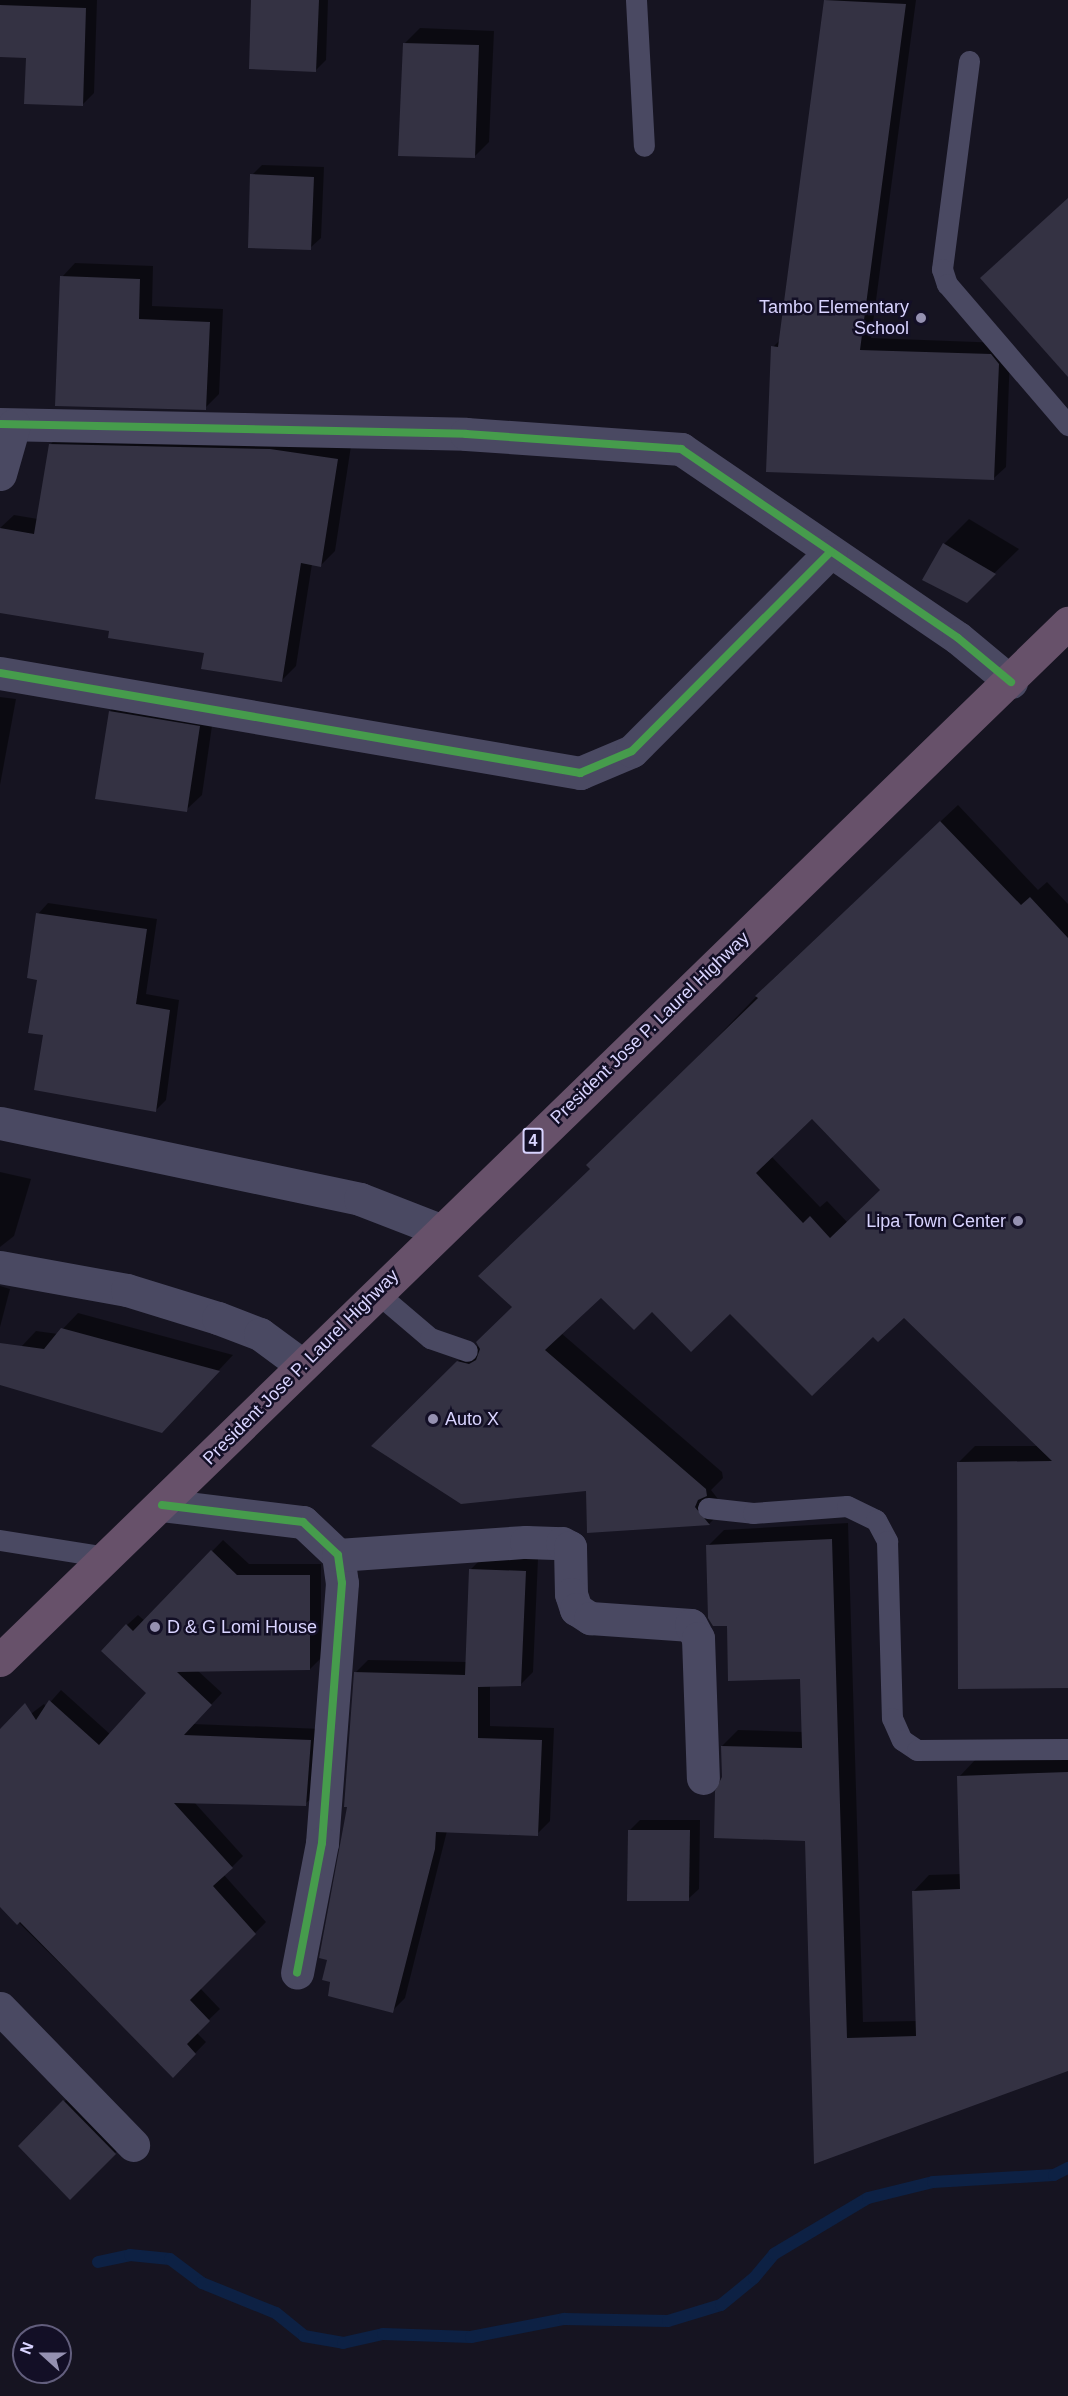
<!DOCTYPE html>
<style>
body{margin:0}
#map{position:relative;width:1068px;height:2396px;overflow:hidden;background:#161421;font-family:Arial,sans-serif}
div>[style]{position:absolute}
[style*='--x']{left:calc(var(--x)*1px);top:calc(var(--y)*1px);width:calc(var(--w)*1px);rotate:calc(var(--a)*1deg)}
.shadow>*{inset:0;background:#0007}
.stream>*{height:12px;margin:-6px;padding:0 6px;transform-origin:6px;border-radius:6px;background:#0d2144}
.building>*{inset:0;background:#343243}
.lane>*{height:21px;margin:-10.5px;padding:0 10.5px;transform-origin:10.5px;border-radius:10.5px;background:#4a4962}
.street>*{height:33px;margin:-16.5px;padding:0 16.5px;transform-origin:16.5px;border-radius:16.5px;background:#4a4962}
.highway>*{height:33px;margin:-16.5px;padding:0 16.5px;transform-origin:16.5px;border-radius:16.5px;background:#67516a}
.cycleway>*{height:8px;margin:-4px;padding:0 4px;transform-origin:4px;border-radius:4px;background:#469c4c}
.dots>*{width:16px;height:16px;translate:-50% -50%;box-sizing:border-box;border:3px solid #130f26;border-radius:50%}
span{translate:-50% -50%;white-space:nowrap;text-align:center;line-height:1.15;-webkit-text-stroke:5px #130f26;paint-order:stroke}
.shield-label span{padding:2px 4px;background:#130f26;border:2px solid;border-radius:4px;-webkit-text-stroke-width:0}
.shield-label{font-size:16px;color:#d9d4ff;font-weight:700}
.poi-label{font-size:18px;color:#d9d4ff}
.right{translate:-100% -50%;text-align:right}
.left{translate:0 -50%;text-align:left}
.street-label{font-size:18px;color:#d9d4ff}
.north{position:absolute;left:12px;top:2324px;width:60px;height:60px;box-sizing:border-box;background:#130f26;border:2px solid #625e7d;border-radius:50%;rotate:291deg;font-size:16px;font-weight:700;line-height:24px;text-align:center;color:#d9d4ff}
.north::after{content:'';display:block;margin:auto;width:21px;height:27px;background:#9591b1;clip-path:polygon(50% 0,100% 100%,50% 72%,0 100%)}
</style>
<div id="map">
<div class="shadow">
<i style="clip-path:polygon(0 0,97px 0,94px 93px,82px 105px,27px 56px,0 55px)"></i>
<i style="clip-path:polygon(253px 0,328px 0,326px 60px,316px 70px)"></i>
<i style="clip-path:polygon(826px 0,916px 0,871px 338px,1003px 343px,1010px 352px,1006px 467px,994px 478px,773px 347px,780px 340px)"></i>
<i style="clip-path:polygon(420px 28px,494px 31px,489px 142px,474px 157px,405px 43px)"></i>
<i style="clip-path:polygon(262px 165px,324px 167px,321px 238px,310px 248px,252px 175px)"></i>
<i style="clip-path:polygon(75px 263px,153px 266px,152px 306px,223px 309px,219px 394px,205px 408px,62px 277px)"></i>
<i style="clip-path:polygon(64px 430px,351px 446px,335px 551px,321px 565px,312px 564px,296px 666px,282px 680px,206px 652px,111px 630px,0 612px,0 528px,14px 515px,38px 519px,50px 445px)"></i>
<i style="clip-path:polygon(969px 519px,1019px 549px,966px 601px,924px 579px,945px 543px)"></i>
<i style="clip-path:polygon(125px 696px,214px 712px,202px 795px,186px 810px,110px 711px)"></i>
<i style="clip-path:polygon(0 697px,16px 699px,0 785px)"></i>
<i style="clip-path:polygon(evenodd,958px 805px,1038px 890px,1047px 882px,1068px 904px,1068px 1686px,959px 1462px,975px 1446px,1038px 1446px,904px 1315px,873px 1334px,730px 1312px,652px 1310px,601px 1296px,561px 1333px,722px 1472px,723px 1478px,711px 1490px,725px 1508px,709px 1524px,587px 1489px,374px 1446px,474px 1345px,480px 1347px,514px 1307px,592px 1168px,773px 979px,958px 805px,812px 1117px,882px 1190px,848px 1223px,827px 1201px,820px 1207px,771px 1156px,812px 1117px)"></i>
<i style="clip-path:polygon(48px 903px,157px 919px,146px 994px,179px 1000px,166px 1100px,156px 1110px,44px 1034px,38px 914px)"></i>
<i style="clip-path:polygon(0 1172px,31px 1179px,14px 1236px,0 1247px)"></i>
<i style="clip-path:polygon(0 1286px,10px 1289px,0 1327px)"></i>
<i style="clip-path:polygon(78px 1313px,233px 1355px,177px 1415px,21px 1347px,36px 1331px,58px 1334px)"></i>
<i style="clip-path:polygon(848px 1523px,863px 2022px,917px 2021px,913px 1892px,929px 1875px,962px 1874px,959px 1777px,975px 1760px,1068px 1757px,1068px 2069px,816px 2161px,807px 1840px,723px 1778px,722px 1746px,738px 1730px,803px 1732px,802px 1678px,728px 1624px,708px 1546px,724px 1530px)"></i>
<i style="clip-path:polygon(223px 1540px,249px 1564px,321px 1564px,321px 1658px,310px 1669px,197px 1670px,222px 1693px,193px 1724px,322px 1729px,317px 1793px,305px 1804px,194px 1802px,243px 1856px,224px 1875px,266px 1922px,200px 1988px,220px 2009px,196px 2032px,206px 2042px,173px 2076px,0 1904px,0 1737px,44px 1704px,46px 1707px,61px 1690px,111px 1735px,148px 1693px,127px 1625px,138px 1615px,145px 1621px)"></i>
<i style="clip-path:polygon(483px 1557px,538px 1559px,533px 1672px,520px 1685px,490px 1685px,490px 1726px,554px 1728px,550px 1821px,537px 1834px,447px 1831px,405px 1998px,392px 2011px,332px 1981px,329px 1959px,349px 1806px,355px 1673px,368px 1660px,467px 1662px,470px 1570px)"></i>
<i style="clip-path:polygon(640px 1820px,700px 1820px,699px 1889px,688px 1899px,630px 1830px)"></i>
<i style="clip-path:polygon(75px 2091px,125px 2143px,70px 2198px,20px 2146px)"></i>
</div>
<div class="stream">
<i style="--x:98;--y:2262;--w:33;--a:-12"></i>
<i style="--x:130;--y:2255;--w:40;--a:5.7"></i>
<i style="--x:170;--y:2259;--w:40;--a:37"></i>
<i style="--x:202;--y:2283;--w:80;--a:22.1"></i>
<i style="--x:276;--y:2313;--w:36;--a:39"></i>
<i style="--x:304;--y:2336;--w:40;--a:10"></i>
<i style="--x:343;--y:2343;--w:41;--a:-12.7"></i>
<i style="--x:383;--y:2334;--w:88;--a:2"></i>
<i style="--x:471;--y:2337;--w:95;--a:-11"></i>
<i style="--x:564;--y:2319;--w:104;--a:1.1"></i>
<i style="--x:668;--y:2321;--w:55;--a:-16.8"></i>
<i style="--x:721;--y:2305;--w:43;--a:-39.3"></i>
<i style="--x:754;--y:2278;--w:31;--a:-50"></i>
<i style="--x:774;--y:2254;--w:109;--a:-30.8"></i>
<i style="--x:868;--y:2198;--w:67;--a:-13.8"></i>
<i style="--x:933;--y:2182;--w:121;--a:-3.3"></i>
<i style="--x:1054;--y:2175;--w:16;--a:-27"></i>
</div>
<div class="building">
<i style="clip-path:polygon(251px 0,319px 0,316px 72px,249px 69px)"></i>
<i style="clip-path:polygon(824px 0,906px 4px,860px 350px,991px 354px,999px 364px,994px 480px,766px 472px,771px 346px,778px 347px)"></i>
<i style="clip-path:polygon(0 5px,86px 8px,83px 106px,24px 104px,26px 58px,0 57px)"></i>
<i style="clip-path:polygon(403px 43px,479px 45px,475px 158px,398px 156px)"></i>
<i style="clip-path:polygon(250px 174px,314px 177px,311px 250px,248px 248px)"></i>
<i style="clip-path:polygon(1068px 198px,1068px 377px,980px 278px)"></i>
<i style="clip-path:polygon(60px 276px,140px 279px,139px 319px,210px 322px,206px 410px,55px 406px)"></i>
<i style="clip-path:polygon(49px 444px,270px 449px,338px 459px,321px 567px,301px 563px,282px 682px,201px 669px,204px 653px,108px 638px,109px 631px,0 613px,0 528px,34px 534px)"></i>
<i style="clip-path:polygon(943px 543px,996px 574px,967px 603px,922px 580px)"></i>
<i style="clip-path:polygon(109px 711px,200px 726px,187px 812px,95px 799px)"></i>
<i style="clip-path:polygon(evenodd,940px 821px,1021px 905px,1030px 897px,1068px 938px,1068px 1688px,958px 1689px,957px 1462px,1052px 1461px,904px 1318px,878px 1342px,873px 1337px,812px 1396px,730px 1314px,691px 1352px,652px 1312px,634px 1330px,601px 1298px,545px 1350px,706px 1489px,707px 1496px,698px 1500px,695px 1507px,710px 1525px,587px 1533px,586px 1491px,461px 1504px,371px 1446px,457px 1361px,469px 1364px,476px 1360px,480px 1349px,476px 1342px,512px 1307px,478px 1276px,590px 1169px,586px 1165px,758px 998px,755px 996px,940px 821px,812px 1119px,880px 1190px,830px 1238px,810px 1216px,803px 1223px,756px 1173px,812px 1119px)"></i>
<i style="clip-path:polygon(36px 913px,147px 929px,136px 1004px,170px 1010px,156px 1112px,34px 1090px,43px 1035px,28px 1033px,37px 980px,27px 978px)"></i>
<i style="clip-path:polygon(61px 1328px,220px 1371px,162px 1433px,0 1385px,0 1343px,44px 1349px)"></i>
<i style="clip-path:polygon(832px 1539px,847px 2038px,916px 2036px,912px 1891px,960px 1889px,957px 1776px,1068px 1772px,1068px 2071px,814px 2164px,805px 1841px,714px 1838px,715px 1791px,722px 1777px,721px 1746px,802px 1748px,800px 1679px,728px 1681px,727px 1626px,713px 1626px,708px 1618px,706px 1545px)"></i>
<i style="clip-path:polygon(211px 1550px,237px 1575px,310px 1575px,310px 1670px,177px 1672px,212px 1705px,184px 1735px,311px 1740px,306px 1806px,174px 1803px,233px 1868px,213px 1886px,256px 1934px,190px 2000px,210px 2021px,187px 2044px,196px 2054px,173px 2078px,20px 1922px,17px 1925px,0 1907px,0 1729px,25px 1703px,36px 1720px,49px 1700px,99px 1745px,146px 1693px,101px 1651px,126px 1624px,133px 1631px)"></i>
<i style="clip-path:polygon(469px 1569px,526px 1571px,521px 1686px,478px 1687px,478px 1738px,542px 1740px,538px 1836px,436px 1832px,435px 1849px,393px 2013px,328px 1996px,330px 1982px,322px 1980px,327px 1960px,319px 1958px,347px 1807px,344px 1807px,354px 1672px,465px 1675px)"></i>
<i style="clip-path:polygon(628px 1830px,690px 1830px,689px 1901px,627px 1901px)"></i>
<i style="clip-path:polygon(63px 2100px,116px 2154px,70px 2200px,18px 2146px)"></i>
</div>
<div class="lane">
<i style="--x:636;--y:0;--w:146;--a:86.9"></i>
<i style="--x:969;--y:61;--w:210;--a:97.4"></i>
<i style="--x:942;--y:269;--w:16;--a:72"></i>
<i style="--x:947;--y:284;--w:186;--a:49.4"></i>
<i style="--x:376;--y:1292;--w:71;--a:40.4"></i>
<i style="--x:430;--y:1338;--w:39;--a:19"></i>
<i style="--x:708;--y:1508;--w:45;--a:6.3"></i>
<i style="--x:753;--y:1513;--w:94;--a:-4.3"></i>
<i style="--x:847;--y:1506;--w:32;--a:26"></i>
<i style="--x:876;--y:1520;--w:24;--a:62"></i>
<i style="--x:887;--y:1541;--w:177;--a:88.4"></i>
<i style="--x:892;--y:1718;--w:24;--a:66"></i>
<i style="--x:902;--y:1740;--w:18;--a:34"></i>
<i style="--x:917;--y:1750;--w:151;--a:-0.4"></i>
<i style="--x:0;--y:1540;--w:107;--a:9.1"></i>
</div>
<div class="street">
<i style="--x:0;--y:424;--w:466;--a:1.2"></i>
<i style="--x:466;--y:434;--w:216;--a:4"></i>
<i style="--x:681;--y:449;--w:335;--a:34.3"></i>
<i style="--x:958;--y:638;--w:69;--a:39.7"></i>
<i style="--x:0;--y:474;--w:51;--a:-74.1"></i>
<i style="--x:0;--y:673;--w:589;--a:9.78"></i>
<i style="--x:580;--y:773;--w:56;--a:-22.9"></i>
<i style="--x:632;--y:751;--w:281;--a:-45.1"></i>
<i style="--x:0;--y:1123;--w:368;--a:11.9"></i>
<i style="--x:360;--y:1199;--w:86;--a:21.2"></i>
<i style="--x:0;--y:1267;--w:129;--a:10.3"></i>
<i style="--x:127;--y:1290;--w:95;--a:17.1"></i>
<i style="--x:218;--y:1318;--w:45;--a:20.9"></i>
<i style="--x:260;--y:1334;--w:52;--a:36.4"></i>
<i style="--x:162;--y:1505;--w:142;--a:6.9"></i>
<i style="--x:303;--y:1522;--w:48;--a:43.3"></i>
<i style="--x:338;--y:1555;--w:28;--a:82"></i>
<i style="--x:342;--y:1583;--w:261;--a:94.4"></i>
<i style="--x:322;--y:1843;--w:132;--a:100.9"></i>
<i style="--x:338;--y:1555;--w:188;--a:-4"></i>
<i style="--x:526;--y:1542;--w:36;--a:2"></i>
<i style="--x:562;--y:1543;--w:9;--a:27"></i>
<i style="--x:570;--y:1547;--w:47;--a:88.8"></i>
<i style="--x:571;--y:1594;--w:16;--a:72"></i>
<i style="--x:576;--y:1609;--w:17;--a:33"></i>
<i style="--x:590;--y:1618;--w:101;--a:4"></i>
<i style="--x:691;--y:1625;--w:15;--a:62"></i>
<i style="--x:698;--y:1638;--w:140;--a:88"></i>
<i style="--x:0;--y:2008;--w:191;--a:45.8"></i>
</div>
<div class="highway">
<i style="--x:0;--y:1660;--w:1489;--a:-44.16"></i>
</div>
<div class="cycleway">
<i style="--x:0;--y:424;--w:466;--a:1.2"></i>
<i style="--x:466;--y:434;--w:216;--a:4"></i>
<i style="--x:681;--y:449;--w:335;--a:34.3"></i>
<i style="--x:958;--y:638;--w:69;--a:39.7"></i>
<i style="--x:0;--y:673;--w:589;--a:9.78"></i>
<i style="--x:580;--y:773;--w:56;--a:-22.9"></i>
<i style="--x:632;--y:751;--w:281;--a:-45.1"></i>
<i style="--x:162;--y:1505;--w:142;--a:6.9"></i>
<i style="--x:303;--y:1522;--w:48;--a:43.3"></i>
<i style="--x:338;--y:1555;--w:28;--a:82"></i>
<i style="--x:342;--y:1583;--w:261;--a:94.4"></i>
<i style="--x:322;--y:1843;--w:132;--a:100.9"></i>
</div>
<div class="dots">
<i style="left:921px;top:318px;background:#9591b1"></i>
<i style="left:1018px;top:1221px;background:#9591b1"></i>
<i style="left:433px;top:1419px;background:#9591b1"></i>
<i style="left:155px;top:1627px;background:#9591b1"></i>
</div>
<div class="shield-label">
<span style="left:533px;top:1141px">4</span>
</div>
<div class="poi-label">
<span class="right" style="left:909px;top:318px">Tambo Elementary<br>School</span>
<span class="right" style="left:1006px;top:1221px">Lipa Town Center</span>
<span class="left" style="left:445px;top:1419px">Auto X</span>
<span class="left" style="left:167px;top:1627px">D &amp; G Lomi House</span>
</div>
<div class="street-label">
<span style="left:650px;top:1028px;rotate:-44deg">President Jose P. Laurel Highway</span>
<span style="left:301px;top:1367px;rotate:-45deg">President Jose P. Laurel Highway</span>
</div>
<div class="north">N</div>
</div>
